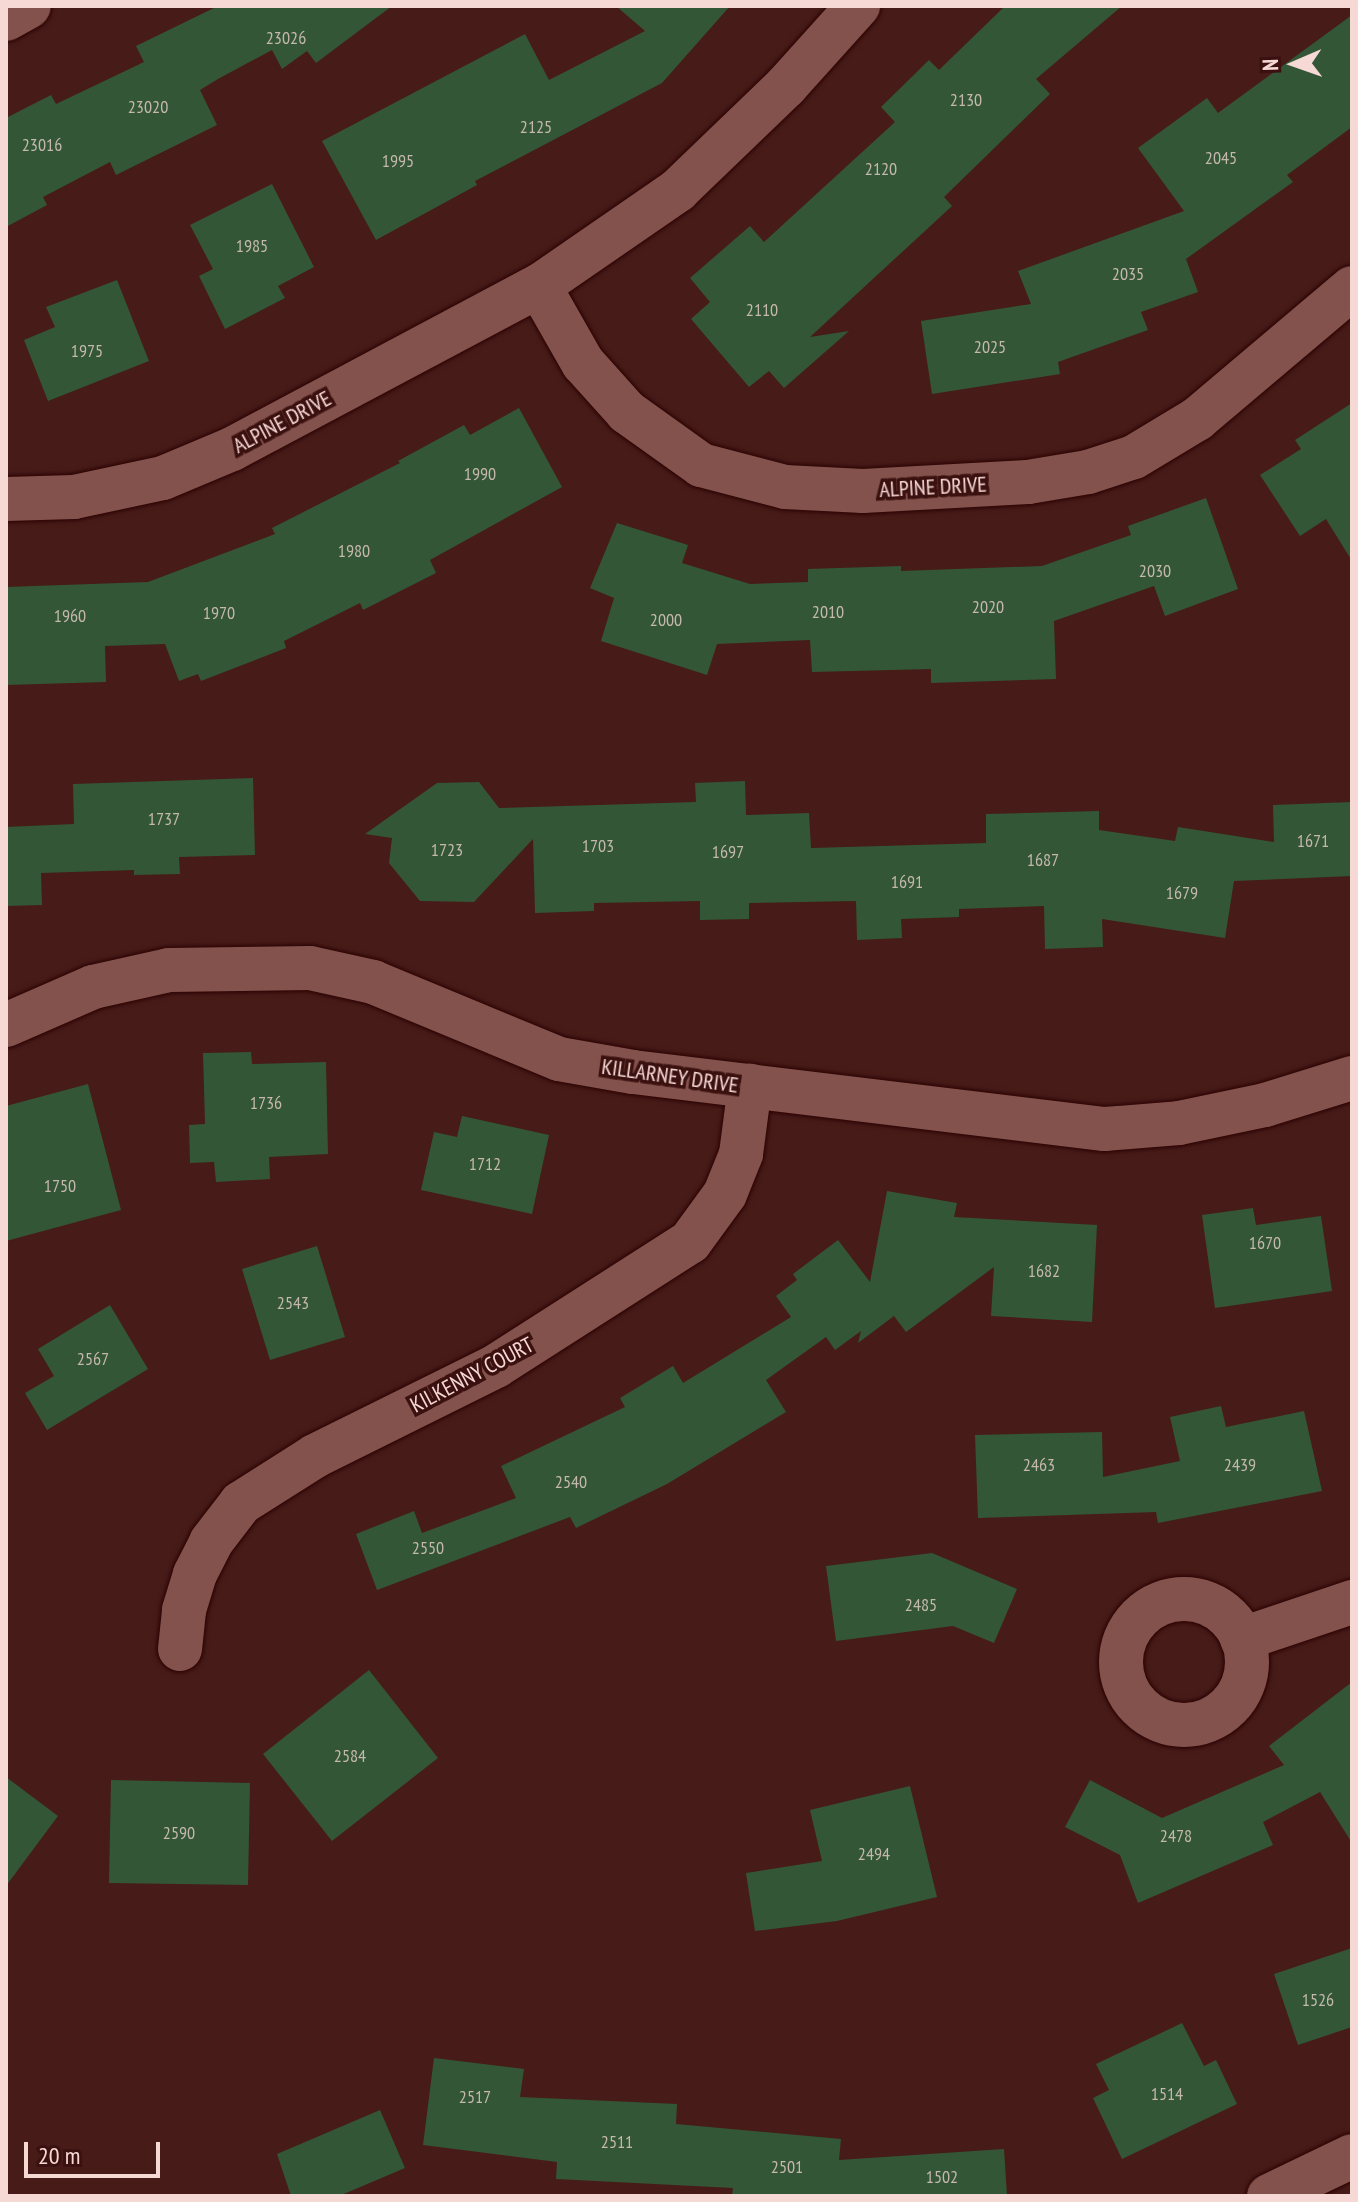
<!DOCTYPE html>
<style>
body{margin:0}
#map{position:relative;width:1358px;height:2202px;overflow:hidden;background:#471b18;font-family:"PT Sans Narrow",sans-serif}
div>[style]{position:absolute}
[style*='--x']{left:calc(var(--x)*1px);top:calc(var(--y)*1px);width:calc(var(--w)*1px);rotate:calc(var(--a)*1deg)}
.building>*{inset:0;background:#335636}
.roads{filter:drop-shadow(0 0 2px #2b0303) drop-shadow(0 0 2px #2b0303)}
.minor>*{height:44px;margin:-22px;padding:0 22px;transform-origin:22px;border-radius:22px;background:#84524d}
.minor>.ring{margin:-22px;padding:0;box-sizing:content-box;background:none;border:44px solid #84524d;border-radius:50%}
span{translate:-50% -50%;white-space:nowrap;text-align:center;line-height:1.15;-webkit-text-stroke:7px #3b110f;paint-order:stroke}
.number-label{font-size:18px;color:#c5b8ac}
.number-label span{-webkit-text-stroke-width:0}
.street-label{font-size:22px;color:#f6d8d4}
.frame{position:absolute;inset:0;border:8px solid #f6d8d4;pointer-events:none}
.north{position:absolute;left:1254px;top:24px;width:80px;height:80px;-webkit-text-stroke:6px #3b110f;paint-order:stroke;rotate:268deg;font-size:22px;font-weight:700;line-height:32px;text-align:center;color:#f6d8d4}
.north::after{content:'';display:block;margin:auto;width:28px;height:36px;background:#f6d8d4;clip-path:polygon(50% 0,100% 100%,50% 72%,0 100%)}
.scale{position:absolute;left:24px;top:2142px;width:136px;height:36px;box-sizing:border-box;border:4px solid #f6d8d4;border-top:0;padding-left:10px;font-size:24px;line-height:28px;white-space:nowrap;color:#f6d8d4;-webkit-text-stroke:6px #3b110f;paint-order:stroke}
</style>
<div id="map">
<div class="building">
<i style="clip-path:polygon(218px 6px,392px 6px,316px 63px,307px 51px,282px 69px,272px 50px,218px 79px,200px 90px,217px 125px,116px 175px,110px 162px,43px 197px,47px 205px,6px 227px,6px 118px,51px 95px,56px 104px,144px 62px,136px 46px)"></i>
<i style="clip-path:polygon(616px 6px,730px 6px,662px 83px,475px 181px,477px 185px,376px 240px,322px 141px,525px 34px,549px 80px,645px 31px)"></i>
<i style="clip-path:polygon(1005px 6px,1122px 6px,1036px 79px,1050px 94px,944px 197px,952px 206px,810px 337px,849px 331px,784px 388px,769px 371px,749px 387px,691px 319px,710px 302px,690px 278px,750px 226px,764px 242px,895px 122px,881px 107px,929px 60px,939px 70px)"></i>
<i style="clip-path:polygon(1352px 15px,1352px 127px,1287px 175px,1293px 182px,1186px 259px,1198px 292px,1141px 312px,1148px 330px,1058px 362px,1060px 374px,932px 394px,921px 321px,1031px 304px,1018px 271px,1184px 211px,1138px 148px,1207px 98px,1218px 113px)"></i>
<i style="clip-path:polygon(272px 184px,314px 267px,278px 286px,285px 298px,225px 329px,199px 276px,213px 269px,190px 225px)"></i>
<i style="clip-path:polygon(117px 280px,149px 361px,48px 401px,24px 340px,55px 327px,46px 307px)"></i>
<i style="clip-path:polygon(1352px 403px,1352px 561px,1326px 519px,1300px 536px,1260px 475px,1301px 449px,1295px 440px)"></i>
<i style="clip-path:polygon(519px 408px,562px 487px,430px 560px,436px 573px,363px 610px,360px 603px,284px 641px,286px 648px,201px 681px,198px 674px,179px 681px,165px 644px,105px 646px,106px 682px,6px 685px,6px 587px,148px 582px,275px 534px,272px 528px,400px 463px,398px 461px,464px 425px,470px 435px)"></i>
<i style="clip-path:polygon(1206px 498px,1238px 589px,1165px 616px,1154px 586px,1054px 621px,1056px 679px,931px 683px,931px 669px,812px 672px,810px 640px,717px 644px,707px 675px,601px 641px,614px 598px,590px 588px,617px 523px,688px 545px,682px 563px,750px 584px,808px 582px,808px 569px,901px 566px,901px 571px,1042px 566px,1131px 535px,1128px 526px)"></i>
<i style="clip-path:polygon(253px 778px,255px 855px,179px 857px,180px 874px,134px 875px,134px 870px,41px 873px,42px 905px,6px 906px,6px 827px,74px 824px,73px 784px)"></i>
<i style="clip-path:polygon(745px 781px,746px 815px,809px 813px,811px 848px,986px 843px,986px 814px,1099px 811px,1099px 830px,1175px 841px,1178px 827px,1274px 842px,1273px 805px,1352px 802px,1352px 876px,1234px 881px,1225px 938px,1102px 919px,1103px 947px,1045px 949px,1044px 906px,959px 909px,959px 917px,901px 919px,902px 938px,857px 940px,856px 901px,749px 903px,749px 919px,700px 920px,700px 901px,594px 903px,594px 911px,535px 913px,533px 839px,474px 902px,420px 901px,389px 863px,392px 838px,365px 834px,437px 783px,479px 782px,499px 808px,696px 802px,695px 783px)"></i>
<i style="clip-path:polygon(251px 1052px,252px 1064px,326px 1062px,328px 1154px,269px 1157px,270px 1179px,216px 1182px,214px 1162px,190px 1163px,189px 1125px,205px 1124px,203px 1053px)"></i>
<i style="clip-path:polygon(88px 1084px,121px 1210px,6px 1241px,6px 1106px)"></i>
<i style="clip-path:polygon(462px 1116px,549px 1135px,532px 1214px,421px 1190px,434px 1132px,457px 1137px)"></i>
<i style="clip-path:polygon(887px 1191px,957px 1203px,954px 1217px,1097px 1225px,1092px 1322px,991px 1316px,994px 1267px,906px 1332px,894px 1316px,858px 1343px,861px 1331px,835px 1350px,826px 1337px,766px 1380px,786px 1412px,667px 1484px,576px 1528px,570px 1517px,377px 1590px,356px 1534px,414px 1511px,422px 1533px,516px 1498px,501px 1466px,625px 1407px,620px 1398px,673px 1366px,683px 1383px,791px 1317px,776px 1296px,797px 1280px,793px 1274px,838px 1240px,870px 1282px)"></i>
<i style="clip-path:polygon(1253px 1208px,1256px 1225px,1321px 1216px,1332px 1291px,1215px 1308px,1202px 1215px)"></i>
<i style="clip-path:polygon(317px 1246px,345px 1337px,270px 1360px,242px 1269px)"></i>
<i style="clip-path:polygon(110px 1305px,148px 1369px,47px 1430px,25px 1393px,54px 1376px,38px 1349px)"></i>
<i style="clip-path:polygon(1221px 1406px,1226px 1427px,1304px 1411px,1322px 1491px,1158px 1523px,1156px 1512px,978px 1518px,975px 1435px,1102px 1432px,1103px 1477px,1180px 1461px,1170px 1417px)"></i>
<i style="clip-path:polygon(932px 1553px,1017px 1589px,994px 1643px,953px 1626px,836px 1641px,826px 1566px)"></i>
<i style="clip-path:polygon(369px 1670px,438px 1758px,332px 1841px,263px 1754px)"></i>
<i style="clip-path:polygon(1352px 1682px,1352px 1843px,1320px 1792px,1263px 1822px,1273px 1845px,1138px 1903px,1120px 1855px,1065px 1827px,1090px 1780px,1162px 1818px,1284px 1765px,1269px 1746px)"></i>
<i style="clip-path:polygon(6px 1777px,58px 1816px,6px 1886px)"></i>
<i style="clip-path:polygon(111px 1780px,250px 1783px,248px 1885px,109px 1883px)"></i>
<i style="clip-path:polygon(910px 1786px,937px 1897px,837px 1921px,755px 1931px,746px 1873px,822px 1861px,810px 1810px)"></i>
<i style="clip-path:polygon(1352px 1948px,1352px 2027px,1298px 2045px,1274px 1974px)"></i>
<i style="clip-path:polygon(1182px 2023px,1204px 2066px,1216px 2060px,1237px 2104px,1122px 2159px,1093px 2098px,1109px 2090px,1096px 2064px)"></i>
<i style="clip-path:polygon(434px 2058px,524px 2069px,520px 2097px,677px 2104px,676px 2124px,841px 2139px,839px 2160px,1004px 2149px,1007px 2196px,732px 2196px,733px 2188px,556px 2179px,557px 2162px,423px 2145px)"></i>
<i style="clip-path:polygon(380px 2110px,405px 2168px,339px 2196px,291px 2196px,277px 2154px)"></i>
</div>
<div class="roads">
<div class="minor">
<i style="--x:6;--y:19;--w:26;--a:-29"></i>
<i style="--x:539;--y:286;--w:89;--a:60.3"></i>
<i style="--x:583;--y:363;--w:66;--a:48.1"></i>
<i style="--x:627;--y:412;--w:91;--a:35.6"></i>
<i style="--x:701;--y:465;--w:87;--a:14.7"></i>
<i style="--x:785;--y:487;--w:78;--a:2.9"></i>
<i style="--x:863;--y:491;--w:165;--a:-3.1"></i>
<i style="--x:1028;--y:482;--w:61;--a:-9.5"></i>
<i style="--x:1088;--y:472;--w:48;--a:-18.1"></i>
<i style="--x:1134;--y:457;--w:74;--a:-31.1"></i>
<i style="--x:1197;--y:419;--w:203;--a:-40.2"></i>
<i style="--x:6;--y:499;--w:68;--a:-1.7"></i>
<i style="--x:74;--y:497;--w:91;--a:-12.1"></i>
<i style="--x:163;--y:478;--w:75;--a:-22.8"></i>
<i style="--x:232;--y:449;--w:348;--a:-28"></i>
<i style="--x:539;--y:286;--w:169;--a:-34.6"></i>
<i style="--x:678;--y:190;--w:150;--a:-43.9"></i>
<i style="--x:786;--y:86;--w:108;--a:-48"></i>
<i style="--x:6;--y:1025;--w:95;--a:-23.6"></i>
<i style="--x:93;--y:987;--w:78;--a:-12.6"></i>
<i style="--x:169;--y:970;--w:141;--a:-0.8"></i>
<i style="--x:310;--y:968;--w:65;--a:12.5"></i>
<i style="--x:373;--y:982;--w:201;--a:22.5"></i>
<i style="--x:559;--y:1059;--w:75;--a:10"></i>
<i style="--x:633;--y:1072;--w:475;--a:6.9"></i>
<i style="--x:1105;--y:1129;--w:74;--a:-4.6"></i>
<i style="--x:1179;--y:1123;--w:88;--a:-11.8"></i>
<i style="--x:1265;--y:1105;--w:91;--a:-17.2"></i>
<i class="ring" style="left:1121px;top:1599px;width:82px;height:82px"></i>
<i style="--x:1242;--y:1639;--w:116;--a:-18.6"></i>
<i style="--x:180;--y:1649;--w:39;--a:-84"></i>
<i style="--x:184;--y:1610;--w:38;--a:-73"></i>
<i style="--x:195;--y:1574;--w:36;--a:-63"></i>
<i style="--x:211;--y:1542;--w:49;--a:-52.4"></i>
<i style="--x:241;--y:1503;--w:88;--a:-32.4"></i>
<i style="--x:315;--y:1456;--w:202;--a:-26.4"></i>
<i style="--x:496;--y:1366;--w:230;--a:-32.6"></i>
<i style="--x:690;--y:1242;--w:59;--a:-53.9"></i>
<i style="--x:725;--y:1194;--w:43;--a:-68.2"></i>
<i style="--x:741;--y:1154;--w:69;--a:-82.5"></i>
<i style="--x:1269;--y:2196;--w:92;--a:-25.7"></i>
</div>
</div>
<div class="number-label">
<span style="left:286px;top:38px">23026</span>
<span style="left:966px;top:100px">2130</span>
<span style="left:148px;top:107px">23020</span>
<span style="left:536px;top:127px">2125</span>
<span style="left:42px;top:145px">23016</span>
<span style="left:1221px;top:158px">2045</span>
<span style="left:398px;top:161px">1995</span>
<span style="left:881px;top:169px">2120</span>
<span style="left:252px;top:246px">1985</span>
<span style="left:1128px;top:274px">2035</span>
<span style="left:762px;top:310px">2110</span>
<span style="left:990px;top:347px">2025</span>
<span style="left:87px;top:351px">1975</span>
<span style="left:480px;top:474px">1990</span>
<span style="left:354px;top:551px">1980</span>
<span style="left:1155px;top:571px">2030</span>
<span style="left:988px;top:607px">2020</span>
<span style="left:828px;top:612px">2010</span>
<span style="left:219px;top:613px">1970</span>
<span style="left:70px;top:616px">1960</span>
<span style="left:666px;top:620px">2000</span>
<span style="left:164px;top:819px">1737</span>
<span style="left:1313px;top:841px">1671</span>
<span style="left:598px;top:846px">1703</span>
<span style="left:447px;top:850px">1723</span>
<span style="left:728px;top:852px">1697</span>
<span style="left:1043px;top:860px">1687</span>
<span style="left:907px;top:882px">1691</span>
<span style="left:1182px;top:893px">1679</span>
<span style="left:266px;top:1103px">1736</span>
<span style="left:485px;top:1164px">1712</span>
<span style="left:60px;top:1186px">1750</span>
<span style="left:1265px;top:1243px">1670</span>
<span style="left:1044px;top:1271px">1682</span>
<span style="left:293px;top:1303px">2543</span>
<span style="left:93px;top:1359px">2567</span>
<span style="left:1039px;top:1465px">2463</span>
<span style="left:1240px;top:1465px">2439</span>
<span style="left:571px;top:1482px">2540</span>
<span style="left:428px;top:1548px">2550</span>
<span style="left:921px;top:1605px">2485</span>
<span style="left:350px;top:1756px">2584</span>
<span style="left:179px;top:1833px">2590</span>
<span style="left:1176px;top:1836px">2478</span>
<span style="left:874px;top:1854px">2494</span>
<span style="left:1318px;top:2000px">1526</span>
<span style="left:1167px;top:2094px">1514</span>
<span style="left:475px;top:2097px">2517</span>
<span style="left:617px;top:2142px">2511</span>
<span style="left:787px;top:2167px">2501</span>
<span style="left:942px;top:2177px">1502</span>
</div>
<div class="street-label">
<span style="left:282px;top:422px;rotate:-28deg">ALPINE DRIVE</span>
<span style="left:933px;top:487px;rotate:-3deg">ALPINE DRIVE</span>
<span style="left:670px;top:1076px;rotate:8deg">KILLARNEY DRIVE</span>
<span style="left:472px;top:1375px;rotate:-28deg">KILKENNY COURT</span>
</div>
<div class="frame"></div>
<div class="north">N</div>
<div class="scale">20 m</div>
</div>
